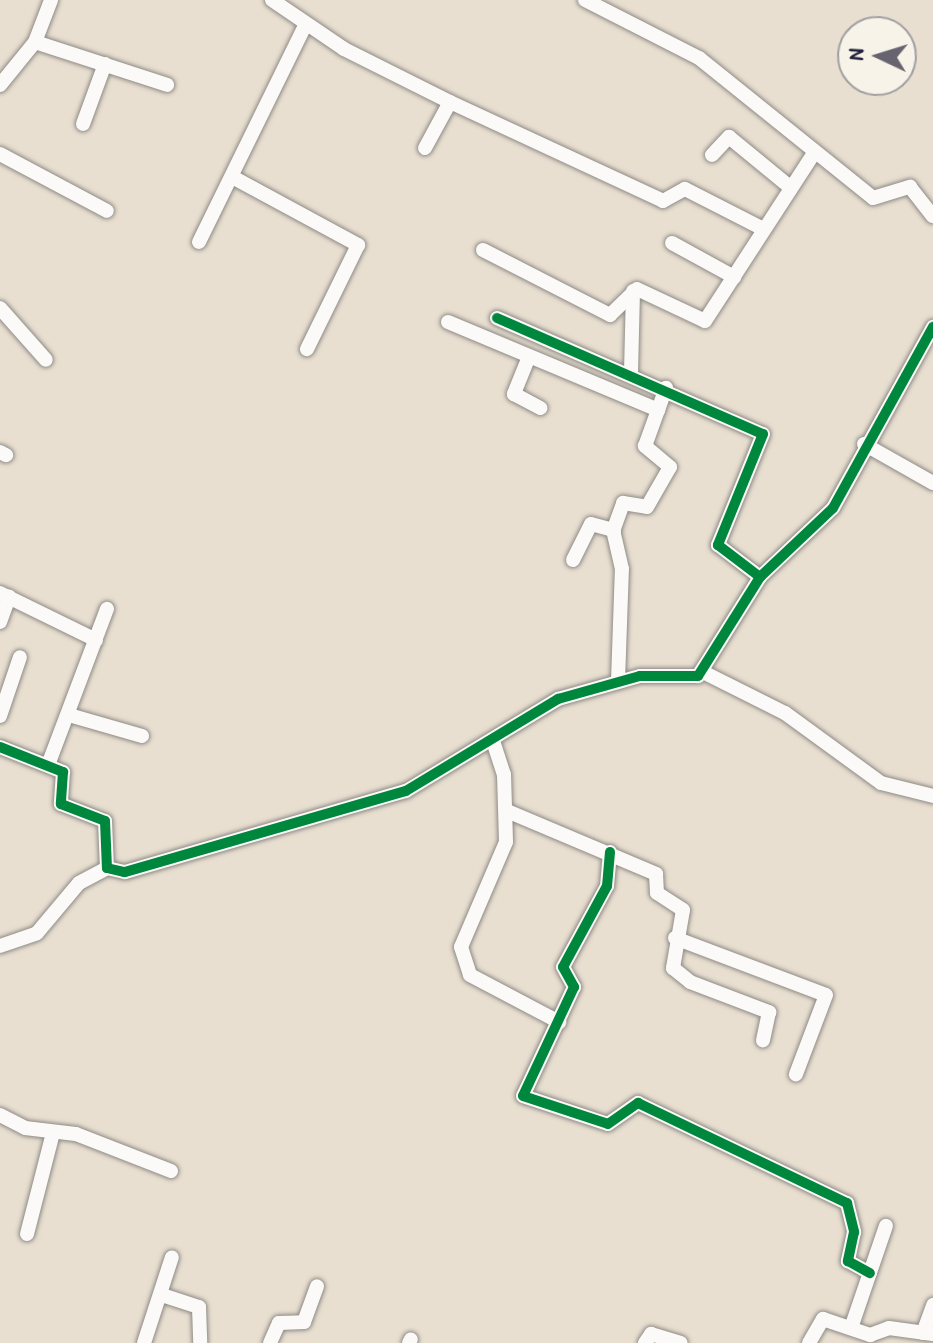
<!DOCTYPE html>
<style>
body{margin:0}
#map{position:relative;width:933px;height:1343px;overflow:hidden;background:#e8dfd0;font-family:"Patrick Hand",sans-serif}
div>[style]{position:absolute}
[style*='--x']{left:calc(var(--x)*1px);top:calc(var(--y)*1px);width:calc(var(--w)*1px);rotate:calc(var(--a)*1deg)}
.roads{filter:drop-shadow(0 0 2px #8e8a86) drop-shadow(0 0 2px #8e8a86)}
.minor>*{height:14px;margin:-7px;padding:0 7px;transform-origin:7px;border-radius:7px;background:#fcfaf8}
.cycleway>*{height:10px;margin:-5px;padding:0 5px;transform-origin:5px;border-radius:5px;background:#00873e}
span{translate:-50% -50%;white-space:nowrap;text-align:center;line-height:1.15;-webkit-text-stroke:6px #f7f3e8;paint-order:stroke}
.north{position:absolute;left:837px;top:16px;width:80px;height:80px;box-sizing:border-box;background:#f7f3e8;border:2px solid #a29fa3;border-radius:50%;rotate:274deg;font-size:22px;font-weight:700;line-height:32px;text-align:center;color:#22223b}
.north::after{content:'';display:block;margin:auto;width:28px;height:36px;background:#67646f;clip-path:polygon(50% 0,100% 100%,50% 72%,0 100%)}
</style>
<div id="map">
<div class="roads">
<div class="minor">
<i style="--x:272;--y:0;--w:87;--a:34.2"></i>
<i style="--x:344;--y:49;--w:119;--a:26.6"></i>
<i style="--x:450;--y:102;--w:235;--a:24.9"></i>
<i style="--x:663;--y:201;--w:25;--a:-29"></i>
<i style="--x:685;--y:189;--w:88;--a:27.1"></i>
<i style="--x:585;--y:0;--w:128;--a:27"></i>
<i style="--x:699;--y:58;--w:223;--a:38.8"></i>
<i style="--x:873;--y:198;--w:39;--a:-17"></i>
<i style="--x:910;--y:187;--w:37;--a:52"></i>
<i style="--x:35;--y:42;--w:139;--a:18"></i>
<i style="--x:0;--y:85;--w:55;--a:-50.9"></i>
<i style="--x:35;--y:42;--w:45;--a:-69.1"></i>
<i style="--x:83;--y:124;--w:64;--a:-69.9"></i>
<i style="--x:425;--y:148;--w:52;--a:-61.5"></i>
<i style="--x:0;--y:154;--w:121;--a:28"></i>
<i style="--x:712;--y:155;--w:25;--a:-47"></i>
<i style="--x:729;--y:137;--w:80;--a:39.4"></i>
<i style="--x:236;--y:179;--w:139;--a:28.4"></i>
<i style="--x:358;--y:245;--w:116;--a:116.1"></i>
<i style="--x:199;--y:242;--w:241;--a:-63.9"></i>
<i style="--x:672;--y:243;--w:71;--a:28.7"></i>
<i style="--x:483;--y:250;--w:143;--a:27.1"></i>
<i style="--x:610;--y:315;--w:37;--a:-44"></i>
<i style="--x:637;--y:289;--w:75;--a:25.2"></i>
<i style="--x:705;--y:321;--w:200;--a:-57"></i>
<i style="--x:0;--y:308;--w:69;--a:48.5"></i>
<i style="--x:497;--y:318;--w:290;--a:23.6"></i>
<i style="--x:763;--y:434;--w:120;--a:112.1"></i>
<i style="--x:718;--y:545;--w:53;--a:37.3"></i>
<i style="--x:760;--y:577;--w:100;--a:-43.4"></i>
<i style="--x:833;--y:508;--w:207;--a:-61.1"></i>
<i style="--x:448;--y:322;--w:228;--a:22.7"></i>
<i style="--x:528;--y:359;--w:38;--a:112"></i>
<i style="--x:514;--y:394;--w:30;--a:28"></i>
<i style="--x:631;--y:373;--w:82;--a:-88.6"></i>
<i style="--x:864;--y:444;--w:79;--a:29.5"></i>
<i style="--x:0;--y:452;--w:7;--a:27"></i>
<i style="--x:573;--y:560;--w:40;--a:-63.4"></i>
<i style="--x:591;--y:524;--w:24;--a:15"></i>
<i style="--x:0;--y:593;--w:107;--a:26.1"></i>
<i style="--x:0;--y:622;--w:27;--a:-70"></i>
<i style="--x:703;--y:672;--w:92;--a:26.6"></i>
<i style="--x:785;--y:713;--w:119;--a:36.1"></i>
<i style="--x:881;--y:783;--w:54;--a:14"></i>
<i style="--x:618;--y:681;--w:112;--a:-88"></i>
<i style="--x:622;--y:569;--w:39;--a:-103"></i>
<i style="--x:613;--y:531;--w:30;--a:-70"></i>
<i style="--x:623;--y:503;--w:24;--a:9"></i>
<i style="--x:647;--y:507;--w:46;--a:-60.1"></i>
<i style="--x:670;--y:467;--w:33;--a:-140"></i>
<i style="--x:645;--y:446;--w:62;--a:-70.1"></i>
<i style="--x:69;--y:715;--w:76;--a:16"></i>
<i style="--x:0;--y:716;--w:62;--a:-71.3"></i>
<i style="--x:493;--y:741;--w:35;--a:72"></i>
<i style="--x:504;--y:774;--w:68;--a:88.3"></i>
<i style="--x:506;--y:842;--w:114;--a:113.2"></i>
<i style="--x:461;--y:947;--w:29;--a:72"></i>
<i style="--x:470;--y:975;--w:101;--a:27.8"></i>
<i style="--x:0;--y:747;--w:68;--a:21.6"></i>
<i style="--x:63;--y:772;--w:32;--a:94"></i>
<i style="--x:61;--y:804;--w:47;--a:21.1"></i>
<i style="--x:105;--y:821;--w:47;--a:87.6"></i>
<i style="--x:107;--y:868;--w:18;--a:13"></i>
<i style="--x:125;--y:872;--w:292;--a:-16.1"></i>
<i style="--x:406;--y:791;--w:178;--a:-31.2"></i>
<i style="--x:558;--y:699;--w:85;--a:-15.7"></i>
<i style="--x:640;--y:676;--w:58;--a:0"></i>
<i style="--x:698;--y:676;--w:117;--a:-57.9"></i>
<i style="--x:48;--y:765;--w:167;--a:-69.3"></i>
<i style="--x:507;--y:811;--w:162;--a:22.9"></i>
<i style="--x:656;--y:874;--w:19;--a:87"></i>
<i style="--x:657;--y:893;--w:31;--a:33"></i>
<i style="--x:683;--y:910;--w:59;--a:99.8"></i>
<i style="--x:673;--y:968;--w:22;--a:39"></i>
<i style="--x:690;--y:982;--w:85;--a:20.8"></i>
<i style="--x:769;--y:1012;--w:29;--a:102"></i>
<i style="--x:610;--y:852;--w:34;--a:95"></i>
<i style="--x:607;--y:886;--w:92;--a:118.5"></i>
<i style="--x:563;--y:967;--w:23;--a:61"></i>
<i style="--x:574;--y:987;--w:120;--a:115.1"></i>
<i style="--x:523;--y:1096;--w:89;--a:18.2"></i>
<i style="--x:608;--y:1124;--w:37;--a:-35"></i>
<i style="--x:638;--y:1103;--w:232;--a:25.6"></i>
<i style="--x:847;--y:1203;--w:30;--a:76"></i>
<i style="--x:854;--y:1232;--w:30;--a:102"></i>
<i style="--x:848;--y:1261;--w:25;--a:29"></i>
<i style="--x:675;--y:938;--w:161;--a:20.7"></i>
<i style="--x:826;--y:995;--w:85;--a:110.8"></i>
<i style="--x:0;--y:946;--w:39;--a:-19"></i>
<i style="--x:37;--y:933;--w:65;--a:-50"></i>
<i style="--x:79;--y:883;--w:32;--a:-28"></i>
<i style="--x:0;--y:1115;--w:28;--a:27"></i>
<i style="--x:25;--y:1128;--w:51;--a:6.7"></i>
<i style="--x:76;--y:1134;--w:102;--a:21.3"></i>
<i style="--x:27;--y:1234;--w:104;--a:-75.6"></i>
<i style="--x:162;--y:1295;--w:39;--a:18"></i>
<i style="--x:199;--y:1307;--w:36;--a:88"></i>
<i style="--x:851;--y:1328;--w:108;--a:-71.1"></i>
<i style="--x:923;--y:1333;--w:30;--a:-70"></i>
<i style="--x:144;--y:1343;--w:90;--a:-72"></i>
<i style="--x:270;--y:1343;--w:22;--a:-66"></i>
<i style="--x:279;--y:1323;--w:25;--a:-2"></i>
<i style="--x:304;--y:1322;--w:38;--a:-70"></i>
<i style="--x:409;--y:1343;--w:4;--a:-63"></i>
<i style="--x:645;--y:1343;--w:11;--a:-56"></i>
<i style="--x:651;--y:1334;--w:31;--a:17"></i>
<i style="--x:809;--y:1343;--w:28;--a:-60"></i>
<i style="--x:823;--y:1319;--w:50;--a:18.8"></i>
<i style="--x:870;--y:1335;--w:20;--a:-20"></i>
<i style="--x:889;--y:1328;--w:44;--a:7.8"></i>
</div>
</div>
<div class="cycleway">
<i style="--x:497;--y:318;--w:290;--a:23.6"></i>
<i style="--x:763;--y:434;--w:120;--a:112.1"></i>
<i style="--x:718;--y:545;--w:53;--a:37.3"></i>
<i style="--x:760;--y:577;--w:100;--a:-43.4"></i>
<i style="--x:833;--y:508;--w:207;--a:-61.1"></i>
<i style="--x:0;--y:747;--w:68;--a:21.6"></i>
<i style="--x:63;--y:772;--w:32;--a:94"></i>
<i style="--x:61;--y:804;--w:47;--a:21.1"></i>
<i style="--x:105;--y:821;--w:47;--a:87.6"></i>
<i style="--x:107;--y:868;--w:18;--a:13"></i>
<i style="--x:125;--y:872;--w:292;--a:-16.1"></i>
<i style="--x:406;--y:791;--w:178;--a:-31.2"></i>
<i style="--x:558;--y:699;--w:85;--a:-15.7"></i>
<i style="--x:640;--y:676;--w:58;--a:0"></i>
<i style="--x:698;--y:676;--w:117;--a:-57.9"></i>
<i style="--x:610;--y:852;--w:34;--a:95"></i>
<i style="--x:607;--y:886;--w:92;--a:118.5"></i>
<i style="--x:563;--y:967;--w:23;--a:61"></i>
<i style="--x:574;--y:987;--w:120;--a:115.1"></i>
<i style="--x:523;--y:1096;--w:89;--a:18.2"></i>
<i style="--x:608;--y:1124;--w:37;--a:-35"></i>
<i style="--x:638;--y:1103;--w:232;--a:25.6"></i>
<i style="--x:847;--y:1203;--w:30;--a:76"></i>
<i style="--x:854;--y:1232;--w:30;--a:102"></i>
<i style="--x:848;--y:1261;--w:25;--a:29"></i>
</div>
<div class="north">N</div>
</div>
